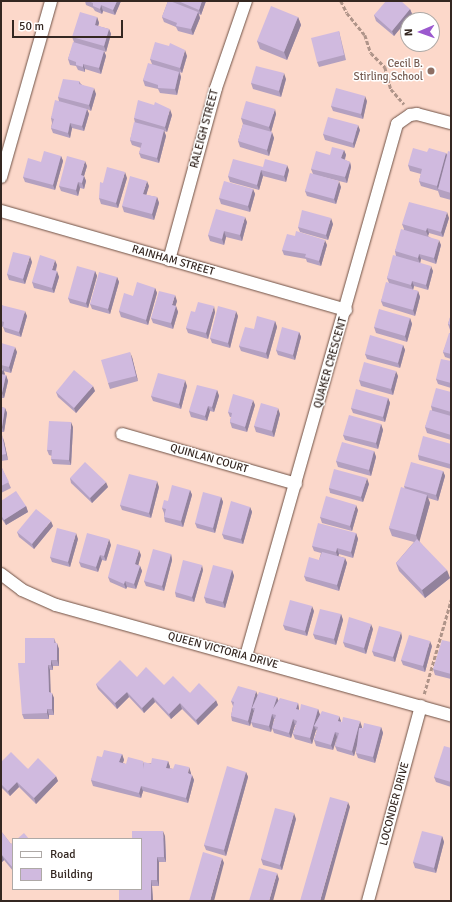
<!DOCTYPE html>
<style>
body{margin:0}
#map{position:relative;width:452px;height:902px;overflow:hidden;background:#fcd8ca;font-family:Signika,sans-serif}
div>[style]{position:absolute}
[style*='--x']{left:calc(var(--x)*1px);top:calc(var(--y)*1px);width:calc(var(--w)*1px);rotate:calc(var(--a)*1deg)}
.path>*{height:2.5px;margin-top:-1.25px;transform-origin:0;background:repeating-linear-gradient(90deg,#af9489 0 4px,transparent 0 6px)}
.roads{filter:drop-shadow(0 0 1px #6f5145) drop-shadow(0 0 1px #6f5145)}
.street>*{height:12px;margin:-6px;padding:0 6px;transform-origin:6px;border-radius:6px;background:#fff}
.wall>*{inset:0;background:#b3a0c0}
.shaded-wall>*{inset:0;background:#92829c}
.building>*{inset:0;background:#d0badf}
.dots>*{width:11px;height:11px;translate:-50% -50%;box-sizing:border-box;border:2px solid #fff;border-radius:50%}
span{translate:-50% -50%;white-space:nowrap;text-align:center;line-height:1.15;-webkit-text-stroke:3px #fff;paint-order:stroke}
.education-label{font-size:11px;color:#785e54}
.right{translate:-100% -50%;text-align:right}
.street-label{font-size:11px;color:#342721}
.frame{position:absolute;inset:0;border:2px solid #342721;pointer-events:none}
.legend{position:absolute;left:12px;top:838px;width:130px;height:52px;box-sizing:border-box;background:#fff;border:1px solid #aea9a6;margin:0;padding:5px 7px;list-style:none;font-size:12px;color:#342721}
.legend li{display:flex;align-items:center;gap:8px;height:20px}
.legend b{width:20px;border:1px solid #aea9a6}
.north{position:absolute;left:400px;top:12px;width:40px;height:40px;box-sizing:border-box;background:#fff;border:1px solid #aea9a6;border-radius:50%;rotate:268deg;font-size:11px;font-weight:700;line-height:16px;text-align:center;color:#342721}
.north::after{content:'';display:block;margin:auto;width:14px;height:18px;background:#9b59ce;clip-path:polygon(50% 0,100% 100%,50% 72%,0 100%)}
.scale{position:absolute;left:12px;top:20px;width:111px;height:18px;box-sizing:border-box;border:2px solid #342721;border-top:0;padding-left:5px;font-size:12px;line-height:14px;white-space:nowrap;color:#342721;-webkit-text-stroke:3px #fff;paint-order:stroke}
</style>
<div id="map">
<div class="path">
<i style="--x:341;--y:1;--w:13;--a:63"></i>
<i style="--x:347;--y:13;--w:28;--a:51"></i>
<i style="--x:365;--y:35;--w:19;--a:72"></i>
<i style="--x:371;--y:53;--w:20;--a:45"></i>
<i style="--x:385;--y:67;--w:23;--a:75"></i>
<i style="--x:391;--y:89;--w:20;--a:49"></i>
<i style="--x:424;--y:694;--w:98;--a:-74"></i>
</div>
<div class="roads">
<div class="street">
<i style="--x:1;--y:177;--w:183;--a:-74.1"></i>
<i style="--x:1;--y:211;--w:359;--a:16"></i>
<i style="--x:169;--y:260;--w:178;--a:-74.7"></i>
<i style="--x:216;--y:88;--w:92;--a:-71"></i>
<i style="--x:122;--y:434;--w:181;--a:16"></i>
<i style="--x:1;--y:574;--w:26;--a:37"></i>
<i style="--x:22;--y:590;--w:37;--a:24"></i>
<i style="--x:56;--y:605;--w:410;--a:15.6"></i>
<i style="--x:246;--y:656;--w:553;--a:-74.15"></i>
<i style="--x:397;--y:124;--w:16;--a:-35"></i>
<i style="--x:410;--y:115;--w:7;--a:-8"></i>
<i style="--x:417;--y:114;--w:35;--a:15"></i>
<i style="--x:368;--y:901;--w:202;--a:-74.8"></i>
</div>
</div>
<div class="wall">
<i style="clip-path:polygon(85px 1px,121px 1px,115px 15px,103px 11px,102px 14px,95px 11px,93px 8px,86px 5px)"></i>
<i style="clip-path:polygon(168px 1px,206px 1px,201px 15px,199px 14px,200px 18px,193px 35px,178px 31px,176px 27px,164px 22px,162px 17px)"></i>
<i style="clip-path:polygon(410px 9px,412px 14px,394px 36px,376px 21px,374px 15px)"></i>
<i style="clip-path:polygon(97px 17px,99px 23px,98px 26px,109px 29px,111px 34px,106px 52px,104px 51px,106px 56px,101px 74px,85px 69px,85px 72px,78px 70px,76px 66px,70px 65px,68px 59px,74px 42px,72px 37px)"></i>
<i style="clip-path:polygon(298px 17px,301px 25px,287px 60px,260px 49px,257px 41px)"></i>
<i style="clip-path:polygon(339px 31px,346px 60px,319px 67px,317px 62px)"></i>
<i style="clip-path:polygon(187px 56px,182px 73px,180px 72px,181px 77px,177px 95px,160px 93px,158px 89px,145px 86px,143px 80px,152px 64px,150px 59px)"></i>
<i style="clip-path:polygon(286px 79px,281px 97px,253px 89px,251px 83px)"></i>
<i style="clip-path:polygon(79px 81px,81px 84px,96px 94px,91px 111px,87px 109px,89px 114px,84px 131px,72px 128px,70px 138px,53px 133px,51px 128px,52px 123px,51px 118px,59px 101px,58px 97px)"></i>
<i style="clip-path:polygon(367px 101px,363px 119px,333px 111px,331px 106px)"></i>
<i style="clip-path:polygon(276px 114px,271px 132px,274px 138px,269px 156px,240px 147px,238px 141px,243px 124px,241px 118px)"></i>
<i style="clip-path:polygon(172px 115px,167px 132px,164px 131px,166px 136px,159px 163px,141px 158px,139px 153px,141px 148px,132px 145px,130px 140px,135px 123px,134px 118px)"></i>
<i style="clip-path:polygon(360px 130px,354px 148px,325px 140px,323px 134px)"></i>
<i style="clip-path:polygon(344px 150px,346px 155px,345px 160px,350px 162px,351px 167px,347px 183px,319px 176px,341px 187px,336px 204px,307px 196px,305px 191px,313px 174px,311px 169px,330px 155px)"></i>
<i style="clip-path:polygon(427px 152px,446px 153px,447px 155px,451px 152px,451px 200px,440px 197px,438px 191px,421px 186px,419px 181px,421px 174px,410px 171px,408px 165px)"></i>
<i style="clip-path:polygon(61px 156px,63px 161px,55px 190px,25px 182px,23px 177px,41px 162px)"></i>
<i style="clip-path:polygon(87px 166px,84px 176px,86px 181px,84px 189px,80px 188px,78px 196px,61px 191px,59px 186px)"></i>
<i style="clip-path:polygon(263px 167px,289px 170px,286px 182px,263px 176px,259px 190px,230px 182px,228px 176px)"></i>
<i style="clip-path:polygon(127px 178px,118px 208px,101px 204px,99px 198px,103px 183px)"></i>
<i style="clip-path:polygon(149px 186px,146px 195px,157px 197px,159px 203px,154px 220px,124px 212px,122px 206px)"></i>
<i style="clip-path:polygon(253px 189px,255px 194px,250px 212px,221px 204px,219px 198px)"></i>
<i style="clip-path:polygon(449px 218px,443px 237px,429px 233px,428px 236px,441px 245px,436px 264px,421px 259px,420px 263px,433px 271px,428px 290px,414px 286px,413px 290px,418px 291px,420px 297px,415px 316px,383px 306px,381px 301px,389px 283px,387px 278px,396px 256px,395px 251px,404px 229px,402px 224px)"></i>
<i style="clip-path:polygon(247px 222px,242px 241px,226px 237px,224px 245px,210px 241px,208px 235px)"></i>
<i style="clip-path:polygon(333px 224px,328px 240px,300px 232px,298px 227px)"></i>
<i style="clip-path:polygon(327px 245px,321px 266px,307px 262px,306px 259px,284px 255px,282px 250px)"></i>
<i style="clip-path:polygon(32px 262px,25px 284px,9px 280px,7px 274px)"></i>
<i style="clip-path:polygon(57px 265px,56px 271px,59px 277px,54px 293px,34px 288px,32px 282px)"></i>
<i style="clip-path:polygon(95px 271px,97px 276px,88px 308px,70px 303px,68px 298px)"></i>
<i style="clip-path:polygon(117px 277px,119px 282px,110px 314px,92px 309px,90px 304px)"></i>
<i style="clip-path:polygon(155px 288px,157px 293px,148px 325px,121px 317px,119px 311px,133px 296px)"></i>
<i style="clip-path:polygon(177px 301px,175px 306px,176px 306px,178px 312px,173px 329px,153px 323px,151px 318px)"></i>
<i style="clip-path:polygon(1px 305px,27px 316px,21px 337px,5px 332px,3px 327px,1px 326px)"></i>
<i style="clip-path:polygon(195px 312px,215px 312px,208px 339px,188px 333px,186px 328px)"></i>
<i style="clip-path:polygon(451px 314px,451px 330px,450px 330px,448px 324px)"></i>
<i style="clip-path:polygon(238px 316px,230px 348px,212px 343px,210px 338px)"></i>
<i style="clip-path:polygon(410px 318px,412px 324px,407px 342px,376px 333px,374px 327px)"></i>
<i style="clip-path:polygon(275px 321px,277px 327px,268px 359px,241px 351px,239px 346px,254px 329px)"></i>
<i style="clip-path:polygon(299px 332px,301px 337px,295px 360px,278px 355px,276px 350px)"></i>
<i style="clip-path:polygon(451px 333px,451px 359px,445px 357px,443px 352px)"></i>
<i style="clip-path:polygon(1px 343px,17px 352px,11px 373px,3px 371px,4px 375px,6px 375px,8px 381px,4px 398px,1px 398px)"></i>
<i style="clip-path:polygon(403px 345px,405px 350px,400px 368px,367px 359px,365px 354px)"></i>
<i style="clip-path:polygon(132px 357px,138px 381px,110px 389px,108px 383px)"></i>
<i style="clip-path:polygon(451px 361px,451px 388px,438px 384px,436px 379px)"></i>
<i style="clip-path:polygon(398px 376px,393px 395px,361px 386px,359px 380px)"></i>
<i style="clip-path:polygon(187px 386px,181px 409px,153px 401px,151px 396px)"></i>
<i style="clip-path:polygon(217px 390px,219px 396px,214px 412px,210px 411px,207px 421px,191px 417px,189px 411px)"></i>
<i style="clip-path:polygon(95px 391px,76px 413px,58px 397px,56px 392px)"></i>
<i style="clip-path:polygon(451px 392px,451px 440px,427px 433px,425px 427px,432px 410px,431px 406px)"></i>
<i style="clip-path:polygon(388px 398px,390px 403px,385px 422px,353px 413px,351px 408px)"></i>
<i style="clip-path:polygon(255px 405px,247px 432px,232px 428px,230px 422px,231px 417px,230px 417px,228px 412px)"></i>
<i style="clip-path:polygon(1px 407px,5px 408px,7px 413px,4px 432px,1px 432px)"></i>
<i style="clip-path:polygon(280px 414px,274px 437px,256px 432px,254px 426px)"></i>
<i style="clip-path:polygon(381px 424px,383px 430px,378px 449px,345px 440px,343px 435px)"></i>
<i style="clip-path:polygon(73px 427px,71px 465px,53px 464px,51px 459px,52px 456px,49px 455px,47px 450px)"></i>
<i style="clip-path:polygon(1px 436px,4px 441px,8px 460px,1px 461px)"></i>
<i style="clip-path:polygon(451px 444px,451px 469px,419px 460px,418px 455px)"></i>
<i style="clip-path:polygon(374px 451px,376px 457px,371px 476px,338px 467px,336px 461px)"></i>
<i style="clip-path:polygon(1px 466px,11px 488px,1px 493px)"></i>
<i style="clip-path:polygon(443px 471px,445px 476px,438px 501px,428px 498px,430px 503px,419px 541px,450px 578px,425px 598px,399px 571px,396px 563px,414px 542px,392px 536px,389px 528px,405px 489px,404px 486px)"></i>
<i style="clip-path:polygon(70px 478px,108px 487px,92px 503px,71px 483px)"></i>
<i style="clip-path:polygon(369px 484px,363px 502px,330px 493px,329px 488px)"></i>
<i style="clip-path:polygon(159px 487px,151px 518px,122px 510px,120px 505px)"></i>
<i style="clip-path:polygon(190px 490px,192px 495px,183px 527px,165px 522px,164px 517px,164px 513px,162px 508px,168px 501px)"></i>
<i style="clip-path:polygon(221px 497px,223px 502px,215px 533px,197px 528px,195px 523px)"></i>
<i style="clip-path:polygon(1px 501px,26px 506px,28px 512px,6px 525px,1px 518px)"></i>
<i style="clip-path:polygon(250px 507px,252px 512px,243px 544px,224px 539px,222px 534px)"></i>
<i style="clip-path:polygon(358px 510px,352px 531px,322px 523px,320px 517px)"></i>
<i style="clip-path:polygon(53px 526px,34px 549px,19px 537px,17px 532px)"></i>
<i style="clip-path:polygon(356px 533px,358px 539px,353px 558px,339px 554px,338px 556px,345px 558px,347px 563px,339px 591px,306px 581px,304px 576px,319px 560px,321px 553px,314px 551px,312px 546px)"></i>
<i style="clip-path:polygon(78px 539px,70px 567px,52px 562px,50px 557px)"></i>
<i style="clip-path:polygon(111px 545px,106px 561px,102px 560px,98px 572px,81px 567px,79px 562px)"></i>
<i style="clip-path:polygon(171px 554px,172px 560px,164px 591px,146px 586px,144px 581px)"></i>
<i style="clip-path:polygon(141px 555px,138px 565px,140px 566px,142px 571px,136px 589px,127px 587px,126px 589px,110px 582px,108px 577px)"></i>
<i style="clip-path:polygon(203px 570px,194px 602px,176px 597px,175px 592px)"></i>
<i style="clip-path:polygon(232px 570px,234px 576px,225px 608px,206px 603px,204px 597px)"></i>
<i style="clip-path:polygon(314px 611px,307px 636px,285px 630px,283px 625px)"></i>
<i style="clip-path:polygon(341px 614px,343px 620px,336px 645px,315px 639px,313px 634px)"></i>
<i style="clip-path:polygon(373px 629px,366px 654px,345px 647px,343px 642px)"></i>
<i style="clip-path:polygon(402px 637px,395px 662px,374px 656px,372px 651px)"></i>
<i style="clip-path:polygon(54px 638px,56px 643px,59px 649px,59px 666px,53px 666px,53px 670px,50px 670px,50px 692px,54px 698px,54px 715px,49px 715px,49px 719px,24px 719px,22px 714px,25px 663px)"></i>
<i style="clip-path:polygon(451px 642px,451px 679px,435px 675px,433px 669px)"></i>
<i style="clip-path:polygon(432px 646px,425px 672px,403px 665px,401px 660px)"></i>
<i style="clip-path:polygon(137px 677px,190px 693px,218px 705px,198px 725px,182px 709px,171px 719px,155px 702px,144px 713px,129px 697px,117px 709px,98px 689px,96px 684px)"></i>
<i style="clip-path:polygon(258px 696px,277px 697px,278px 701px,298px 703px,299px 709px,299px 710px,318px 709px,320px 715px,341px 721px,341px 722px,362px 727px,362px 728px,381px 727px,383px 733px,375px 763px,358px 758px,356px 753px,357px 745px,354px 756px,337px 751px,335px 746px,337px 737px,333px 750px,316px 746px,314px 740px,317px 731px,316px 730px,312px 744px,295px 739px,293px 734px,296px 725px,295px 725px,291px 738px,274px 733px,272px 728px,275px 719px,274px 719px,271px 732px,253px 727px,251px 722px,254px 713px,254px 711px,250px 726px,232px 721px,231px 716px,233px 706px,231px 701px)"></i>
<i style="clip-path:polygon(451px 748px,451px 787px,436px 782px,434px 777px)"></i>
<i style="clip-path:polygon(122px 754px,124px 760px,123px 763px,126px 764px,143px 761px,144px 764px,168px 761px,170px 767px,169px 768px,191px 773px,191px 774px,194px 780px,188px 803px,143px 791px,141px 798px,93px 786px,91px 780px,102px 757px)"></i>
<i style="clip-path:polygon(1px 760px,2px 761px,28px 769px,58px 781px,36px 804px,19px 787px,10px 796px,1px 787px)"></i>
<i style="clip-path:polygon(246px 772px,248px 777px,226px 856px,206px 850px,204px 845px)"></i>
<i style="clip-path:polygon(296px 819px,282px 870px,263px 865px,261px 859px)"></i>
<i style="clip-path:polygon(1px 831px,11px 844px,13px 843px,13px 871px,4px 860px,1px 863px)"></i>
<i style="clip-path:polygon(165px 836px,166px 862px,159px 862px,159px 886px,152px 886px,153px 901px,119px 901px)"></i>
<i style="clip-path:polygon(442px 836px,444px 842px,436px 873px,415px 868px,413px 862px)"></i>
</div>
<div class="shaded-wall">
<i style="clip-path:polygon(117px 1px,121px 1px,115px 15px,113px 10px)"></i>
<i style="clip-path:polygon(202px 1px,206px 1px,201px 15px,199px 10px)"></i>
<i style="clip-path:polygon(101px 5px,103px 11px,102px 14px,100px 9px)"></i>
<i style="clip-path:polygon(410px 9px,412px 14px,394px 36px,392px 31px)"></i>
<i style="clip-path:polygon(198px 12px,200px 18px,193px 35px,191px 29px)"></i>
<i style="clip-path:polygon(97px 17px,99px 23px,97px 30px,95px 25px)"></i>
<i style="clip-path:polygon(298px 17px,301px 25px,287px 60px,284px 52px)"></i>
<i style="clip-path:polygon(109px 29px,111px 34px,106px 52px,104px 46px)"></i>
<i style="clip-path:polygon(185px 50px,187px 56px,182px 73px,180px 68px)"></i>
<i style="clip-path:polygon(104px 51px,106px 56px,101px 74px,99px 68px)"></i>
<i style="clip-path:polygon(83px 64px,85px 69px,85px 72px,83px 67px)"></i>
<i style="clip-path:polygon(179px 72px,181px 77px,177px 95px,175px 89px)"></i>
<i style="clip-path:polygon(284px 73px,286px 79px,281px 97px,279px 91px)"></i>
<i style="clip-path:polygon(94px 88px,96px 94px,91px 111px,89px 105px)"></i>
<i style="clip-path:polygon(365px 96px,367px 101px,363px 119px,361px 114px)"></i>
<i style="clip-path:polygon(87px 109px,89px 114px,84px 131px,82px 126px)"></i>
<i style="clip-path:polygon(170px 109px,172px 115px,167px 132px,165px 127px)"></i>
<i style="clip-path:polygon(275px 109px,276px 114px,271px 132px,269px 127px)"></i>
<i style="clip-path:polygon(70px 123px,72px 128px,70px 138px,68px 133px)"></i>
<i style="clip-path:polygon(358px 125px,360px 130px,354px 148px,353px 143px)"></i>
<i style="clip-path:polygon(164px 130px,166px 136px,159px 163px,157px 158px)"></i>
<i style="clip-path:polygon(272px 132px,274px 138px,269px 156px,267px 150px)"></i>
<i style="clip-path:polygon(344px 150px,346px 155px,343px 163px,341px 158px)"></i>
<i style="clip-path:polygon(446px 153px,448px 158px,438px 190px,437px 186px)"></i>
<i style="clip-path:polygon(61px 156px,63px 161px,55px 190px,53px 185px)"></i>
<i style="clip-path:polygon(85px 161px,87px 166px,84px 176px,86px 181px,84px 189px,82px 183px,81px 175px)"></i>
<i style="clip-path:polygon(350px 162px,351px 167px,347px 183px,345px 177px)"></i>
<i style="clip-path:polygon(287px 165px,289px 170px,286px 182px,284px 176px)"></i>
<i style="clip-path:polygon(261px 170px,263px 176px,259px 190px,257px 185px)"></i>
<i style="clip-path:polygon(125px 172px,127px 178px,118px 208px,116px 203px)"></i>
<i style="clip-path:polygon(147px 181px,149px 186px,145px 199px,143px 194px)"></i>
<i style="clip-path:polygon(339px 181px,341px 187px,336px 204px,334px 199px)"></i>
<i style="clip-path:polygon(78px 182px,80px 188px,78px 196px,76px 190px)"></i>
<i style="clip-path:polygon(253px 189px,255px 194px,250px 212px,248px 206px)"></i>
<i style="clip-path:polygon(157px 197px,159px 203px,154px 220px,152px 214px)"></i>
<i style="clip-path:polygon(447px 212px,449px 218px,443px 237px,441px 232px)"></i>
<i style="clip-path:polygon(245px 217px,247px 222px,242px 241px,240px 235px)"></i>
<i style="clip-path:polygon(331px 218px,333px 224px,328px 240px,326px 235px)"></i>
<i style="clip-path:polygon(427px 228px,429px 233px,428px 236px,426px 231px)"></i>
<i style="clip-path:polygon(224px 231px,226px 237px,224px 245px,222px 239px)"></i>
<i style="clip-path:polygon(325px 240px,327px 245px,321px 266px,319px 261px)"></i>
<i style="clip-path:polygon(439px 240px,441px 245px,436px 264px,434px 258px)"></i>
<i style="clip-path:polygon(419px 254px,421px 259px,420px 264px,418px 258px)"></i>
<i style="clip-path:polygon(30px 256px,32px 262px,25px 284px,23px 279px)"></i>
<i style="clip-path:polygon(55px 260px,57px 265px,54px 275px,52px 270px)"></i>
<i style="clip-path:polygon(431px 266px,433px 271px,428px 290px,426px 285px)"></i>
<i style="clip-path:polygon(57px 271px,59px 277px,54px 293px,52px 288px)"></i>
<i style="clip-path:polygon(95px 271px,97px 276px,88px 308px,86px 303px)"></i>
<i style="clip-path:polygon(117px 277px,119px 282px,110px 314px,108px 309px)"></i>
<i style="clip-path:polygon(412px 281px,414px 286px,413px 290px,411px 285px)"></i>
<i style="clip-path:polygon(155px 288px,157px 293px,148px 325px,146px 320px)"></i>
<i style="clip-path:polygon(418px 291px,420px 297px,415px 316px,413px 310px)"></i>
<i style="clip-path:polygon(175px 295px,177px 301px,174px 311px,172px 305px)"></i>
<i style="clip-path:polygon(176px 306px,178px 312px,173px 329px,171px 323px)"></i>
<i style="clip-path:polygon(214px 306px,215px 312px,208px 339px,206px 333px)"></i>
<i style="clip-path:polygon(25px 311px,27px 316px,21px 337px,19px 332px)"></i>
<i style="clip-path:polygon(236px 311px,238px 316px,230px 348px,228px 343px)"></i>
<i style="clip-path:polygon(410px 318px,412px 324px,407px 342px,405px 336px)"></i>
<i style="clip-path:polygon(275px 321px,277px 327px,268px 359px,266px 353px)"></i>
<i style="clip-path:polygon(299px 332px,301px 337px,295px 360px,293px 355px)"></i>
<i style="clip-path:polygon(403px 345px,405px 350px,400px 368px,398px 363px)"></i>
<i style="clip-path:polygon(15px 347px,17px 352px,11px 373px,9px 367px)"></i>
<i style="clip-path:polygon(130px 352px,132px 357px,138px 381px,136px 376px)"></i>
<i style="clip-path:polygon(3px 369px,5px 374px,3px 379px,1px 374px)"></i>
<i style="clip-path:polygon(396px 371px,398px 376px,393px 395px,391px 389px)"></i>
<i style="clip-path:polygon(6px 375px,8px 381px,4px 398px,2px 393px)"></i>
<i style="clip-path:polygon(185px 380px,187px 386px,181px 409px,179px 404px)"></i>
<i style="clip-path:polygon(93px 386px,95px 391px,76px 413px,74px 408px)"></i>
<i style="clip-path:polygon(217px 390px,219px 396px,214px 412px,212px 407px)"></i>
<i style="clip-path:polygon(388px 398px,390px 403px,385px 422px,383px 417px)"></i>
<i style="clip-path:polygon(253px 400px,255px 405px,247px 432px,245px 427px)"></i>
<i style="clip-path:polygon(208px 406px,210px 411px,207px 421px,205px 416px)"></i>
<i style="clip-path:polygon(5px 408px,7px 413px,4px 432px,2px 427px)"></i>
<i style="clip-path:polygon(278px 408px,280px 414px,274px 437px,272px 431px)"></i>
<i style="clip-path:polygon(71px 422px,73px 427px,71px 465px,69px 460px)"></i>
<i style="clip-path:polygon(381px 424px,383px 430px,378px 449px,376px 443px)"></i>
<i style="clip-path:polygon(2px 435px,4px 441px,8px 460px,6px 454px)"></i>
<i style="clip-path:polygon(374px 451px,376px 457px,371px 476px,369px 470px)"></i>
<i style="clip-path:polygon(443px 471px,445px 476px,438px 501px,436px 495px)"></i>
<i style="clip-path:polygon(367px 478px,369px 484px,363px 502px,361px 497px)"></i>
<i style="clip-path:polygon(157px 481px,159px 487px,151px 518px,149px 513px)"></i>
<i style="clip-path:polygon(106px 482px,108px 487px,92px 503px,90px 498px)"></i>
<i style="clip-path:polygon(190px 490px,192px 495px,183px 527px,181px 521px)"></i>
<i style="clip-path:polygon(427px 495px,430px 503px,419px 543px,416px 535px)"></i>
<i style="clip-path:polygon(221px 497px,223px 502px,215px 533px,213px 528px)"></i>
<i style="clip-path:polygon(356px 505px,358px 510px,352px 531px,350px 526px)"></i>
<i style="clip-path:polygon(26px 506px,28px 512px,6px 525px,4px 520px)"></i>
<i style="clip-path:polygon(250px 507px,252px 512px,243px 544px,241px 539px)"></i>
<i style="clip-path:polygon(51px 521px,53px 526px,34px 549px,32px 544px)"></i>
<i style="clip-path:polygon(76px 533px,78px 539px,70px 567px,68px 562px)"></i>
<i style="clip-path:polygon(356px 533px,358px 539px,353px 558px,351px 552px)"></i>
<i style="clip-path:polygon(109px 539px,111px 545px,106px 561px,104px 556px)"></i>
<i style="clip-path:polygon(337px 548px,339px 554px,338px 558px,336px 552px)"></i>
<i style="clip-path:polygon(139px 550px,141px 555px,137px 570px,135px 564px)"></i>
<i style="clip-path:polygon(171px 554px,172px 560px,164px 591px,162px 586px)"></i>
<i style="clip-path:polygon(100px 555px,102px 560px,98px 572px,96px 567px)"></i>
<i style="clip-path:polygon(345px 558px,347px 563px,339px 591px,337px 585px)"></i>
<i style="clip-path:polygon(202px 565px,203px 570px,194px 602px,192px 597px)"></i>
<i style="clip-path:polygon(140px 566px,142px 571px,136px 589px,134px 584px)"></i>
<i style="clip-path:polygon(232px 570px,234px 576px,225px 608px,223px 602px)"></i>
<i style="clip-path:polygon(447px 570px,450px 578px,425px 598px,422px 590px)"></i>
<i style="clip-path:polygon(125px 581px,127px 587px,126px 589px,124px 584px)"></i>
<i style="clip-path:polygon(312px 606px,314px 611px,307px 636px,305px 631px)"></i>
<i style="clip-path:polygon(341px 614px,343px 620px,336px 645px,334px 639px)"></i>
<i style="clip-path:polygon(371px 624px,373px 629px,366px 654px,364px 648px)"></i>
<i style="clip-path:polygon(401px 632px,402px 637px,395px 662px,393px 657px)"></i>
<i style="clip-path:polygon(430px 641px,432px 646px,425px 672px,423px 666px)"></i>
<i style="clip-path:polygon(57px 643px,59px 649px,59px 666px,57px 660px)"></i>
<i style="clip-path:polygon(51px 660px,53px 666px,53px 670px,51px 665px)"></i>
<i style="clip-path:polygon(48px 665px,50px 670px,51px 698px,49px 692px)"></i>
<i style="clip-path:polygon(256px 691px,258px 696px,252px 708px,254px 711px,250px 726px,248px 721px)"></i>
<i style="clip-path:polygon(127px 692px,129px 697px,117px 709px,115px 703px)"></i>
<i style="clip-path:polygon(52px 693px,54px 698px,54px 715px,52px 709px)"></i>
<i style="clip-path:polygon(153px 697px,155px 702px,144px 713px,142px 708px)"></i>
<i style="clip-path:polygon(277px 697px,279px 702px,273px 709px)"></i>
<i style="clip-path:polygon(216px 700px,218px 705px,198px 725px,196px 720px)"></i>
<i style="clip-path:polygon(180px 703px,182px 709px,171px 719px,169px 714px)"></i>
<i style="clip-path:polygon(298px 703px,299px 709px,298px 715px,296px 709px)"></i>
<i style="clip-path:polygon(47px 709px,49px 715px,49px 719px,47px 713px)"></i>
<i style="clip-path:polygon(318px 709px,320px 715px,314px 726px,316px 730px,312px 744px,310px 738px)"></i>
<i style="clip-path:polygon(272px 714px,274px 719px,271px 732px,269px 726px)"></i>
<i style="clip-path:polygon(339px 716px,341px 721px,340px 727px,338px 721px)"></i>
<i style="clip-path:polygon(293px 719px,295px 725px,291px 738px,289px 733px)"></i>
<i style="clip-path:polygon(360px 721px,362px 727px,354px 756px,352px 751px)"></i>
<i style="clip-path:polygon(381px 727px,383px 733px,375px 763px,373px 757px)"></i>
<i style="clip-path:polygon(335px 732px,337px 737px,333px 750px,331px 745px)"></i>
<i style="clip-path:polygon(122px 754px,124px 760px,121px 767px,119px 762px)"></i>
<i style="clip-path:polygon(168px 761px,170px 767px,168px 773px,166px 768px)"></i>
<i style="clip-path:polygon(189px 767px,191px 773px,190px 779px,188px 773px)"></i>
<i style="clip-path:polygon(246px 772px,248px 777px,226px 856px,224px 850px)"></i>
<i style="clip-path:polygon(192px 775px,194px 780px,188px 803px,186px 798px)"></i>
<i style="clip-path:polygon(56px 776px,58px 781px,36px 804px,34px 798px)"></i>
<i style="clip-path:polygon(17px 782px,19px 787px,10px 796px,8px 791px)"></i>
<i style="clip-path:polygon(141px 786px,143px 791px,141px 798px,139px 793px)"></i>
<i style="clip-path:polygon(348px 802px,350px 807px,324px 901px,320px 901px)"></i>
<i style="clip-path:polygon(294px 813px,296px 819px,282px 870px,280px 865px)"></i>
<i style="clip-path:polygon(163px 831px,165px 836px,166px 862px,164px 857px)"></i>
<i style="clip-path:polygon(442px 836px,444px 842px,436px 873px,434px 868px)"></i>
<i style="clip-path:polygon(2px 855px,4px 860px,1px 863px,1px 856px)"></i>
<i style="clip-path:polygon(157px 857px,159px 862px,159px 886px,157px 880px)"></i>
<i style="clip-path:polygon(222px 858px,224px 863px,214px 901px,210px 901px)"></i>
<i style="clip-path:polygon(277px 873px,279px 879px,273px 901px,269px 901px)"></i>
<i style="clip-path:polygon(151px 880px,152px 886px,153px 901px,151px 901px)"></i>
</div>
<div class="building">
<i style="clip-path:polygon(88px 1px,117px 1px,113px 10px,101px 5px,100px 9px,93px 6px,93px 3px)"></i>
<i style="clip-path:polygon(168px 1px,170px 1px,198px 12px,191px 29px,176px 26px,177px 23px,162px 17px)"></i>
<i style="clip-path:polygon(178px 1px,202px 1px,199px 10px)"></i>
<i style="clip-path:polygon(386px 1px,401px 1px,410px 9px,392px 31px,374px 15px)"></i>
<i style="clip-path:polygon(271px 6px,298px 17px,284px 52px,257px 41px)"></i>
<i style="clip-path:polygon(80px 12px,97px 17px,95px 25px,109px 29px,104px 46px,72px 37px)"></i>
<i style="clip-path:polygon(339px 31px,344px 55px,317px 62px,311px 38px)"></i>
<i style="clip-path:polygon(73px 42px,104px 51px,99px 68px,83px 64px,83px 67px,76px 65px,76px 62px,68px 59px)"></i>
<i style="clip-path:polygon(155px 42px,169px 46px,170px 43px,185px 50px,180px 68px,150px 59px)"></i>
<i style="clip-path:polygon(148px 63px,179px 72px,175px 89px,158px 88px,158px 85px,143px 80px)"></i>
<i style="clip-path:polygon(256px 66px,284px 73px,279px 91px,251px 83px)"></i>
<i style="clip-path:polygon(63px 79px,79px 81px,79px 84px,94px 88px,89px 105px,58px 97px)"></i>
<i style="clip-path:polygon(336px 88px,365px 96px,361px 114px,331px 106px)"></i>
<i style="clip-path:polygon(55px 100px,87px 109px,82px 126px,70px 123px,68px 133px,51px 128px,54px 119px,51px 118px)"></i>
<i style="clip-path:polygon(138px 100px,154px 105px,155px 102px,170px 109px,165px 127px,134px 118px)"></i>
<i style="clip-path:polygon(246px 101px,275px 109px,269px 127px,241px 118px)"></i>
<i style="clip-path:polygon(328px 117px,358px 125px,353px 143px,323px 134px)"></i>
<i style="clip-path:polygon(134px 122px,164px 130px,157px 158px,139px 153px,142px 143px,130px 140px)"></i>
<i style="clip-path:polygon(243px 124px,272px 132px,267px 150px,238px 141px)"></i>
<i style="clip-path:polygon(332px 147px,344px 150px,341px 158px,350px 162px,345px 177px,311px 169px,316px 151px,330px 155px)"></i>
<i style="clip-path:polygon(413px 148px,427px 152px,429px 148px,446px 153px,437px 186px,419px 181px,422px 169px,408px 165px)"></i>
<i style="clip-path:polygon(44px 151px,61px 156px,53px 185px,23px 177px,28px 158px,41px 162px)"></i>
<i style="clip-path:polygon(448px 151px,451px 152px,451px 193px,438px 189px)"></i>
<i style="clip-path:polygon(67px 156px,85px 161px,81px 175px,84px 176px,82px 183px,78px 182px,76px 190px,59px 186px)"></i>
<i style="clip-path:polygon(233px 159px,263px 167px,265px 159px,287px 165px,284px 176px,261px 170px,257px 185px,228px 176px)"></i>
<i style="clip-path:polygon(107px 167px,125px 172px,116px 203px,99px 198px,100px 182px,103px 183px)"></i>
<i style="clip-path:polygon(310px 173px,339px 181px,334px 199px,305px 191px)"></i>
<i style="clip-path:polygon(130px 176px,147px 181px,143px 194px,157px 197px,152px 214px,122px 206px)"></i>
<i style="clip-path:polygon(224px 181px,253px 189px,248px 206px,219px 198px)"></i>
<i style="clip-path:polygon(409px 202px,447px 212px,441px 232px,427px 228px,426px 231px,402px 224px)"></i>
<i style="clip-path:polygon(216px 209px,245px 217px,240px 235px,224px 231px,222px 239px,208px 235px)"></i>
<i style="clip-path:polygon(302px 210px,331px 218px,326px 235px,298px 227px)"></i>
<i style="clip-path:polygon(401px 229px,439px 240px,434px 258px,419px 254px,418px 258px,395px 251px)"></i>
<i style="clip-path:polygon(296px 231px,325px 240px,319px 261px,305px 257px,306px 254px,282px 250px,287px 234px,295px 236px)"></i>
<i style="clip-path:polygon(13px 252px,30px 256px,23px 279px,7px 274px)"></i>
<i style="clip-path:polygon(40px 255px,55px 260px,52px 270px,57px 271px,52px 288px,32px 282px)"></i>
<i style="clip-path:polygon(393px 255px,431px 266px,426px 285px,412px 281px,411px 285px,387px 278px)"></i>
<i style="clip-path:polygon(77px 266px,95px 271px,86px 303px,68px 298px)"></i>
<i style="clip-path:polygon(99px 272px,117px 277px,108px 309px,90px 304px)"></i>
<i style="clip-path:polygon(137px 282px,155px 288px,146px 320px,119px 311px,124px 293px,133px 296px)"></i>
<i style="clip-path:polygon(386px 282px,418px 291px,413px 310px,381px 301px)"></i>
<i style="clip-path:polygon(159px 291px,175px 295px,172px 305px,176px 306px,171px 323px,151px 318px)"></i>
<i style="clip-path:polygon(198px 302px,214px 306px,206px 333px,186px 328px,191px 311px,195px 312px)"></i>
<i style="clip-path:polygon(1px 305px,25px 311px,19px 332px,3px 327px,4px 322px,1px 321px)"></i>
<i style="clip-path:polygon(218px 306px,236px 311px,228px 343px,210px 338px)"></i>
<i style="clip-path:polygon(379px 309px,410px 318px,405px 336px,374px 327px)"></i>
<i style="clip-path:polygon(451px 314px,451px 325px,448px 324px)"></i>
<i style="clip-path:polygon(257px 316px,275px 321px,266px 353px,239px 346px,245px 327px,254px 329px)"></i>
<i style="clip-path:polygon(282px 327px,299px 332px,293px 355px,276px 350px)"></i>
<i style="clip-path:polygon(449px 333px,451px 333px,451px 354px,443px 352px)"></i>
<i style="clip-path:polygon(370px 335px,403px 345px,398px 363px,365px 354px)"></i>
<i style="clip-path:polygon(1px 343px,15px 347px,9px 367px,1px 365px)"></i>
<i style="clip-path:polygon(130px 352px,136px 376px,108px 383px,101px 360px)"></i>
<i style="clip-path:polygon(441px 359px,451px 361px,451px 383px,436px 379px)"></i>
<i style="clip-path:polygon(364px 362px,396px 371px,391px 389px,359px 380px)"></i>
<i style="clip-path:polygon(1px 368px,3px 369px,1px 374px,6px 375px,2px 393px,1px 393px)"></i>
<i style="clip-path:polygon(74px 370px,93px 386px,74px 408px,56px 392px)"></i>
<i style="clip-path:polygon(158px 373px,185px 380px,179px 404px,151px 396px)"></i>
<i style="clip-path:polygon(197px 385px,217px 390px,212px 407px,208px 406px,205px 416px,189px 411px)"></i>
<i style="clip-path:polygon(436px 388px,451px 392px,451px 412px,431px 406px)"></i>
<i style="clip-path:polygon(356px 389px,388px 398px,383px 417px,351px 408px)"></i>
<i style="clip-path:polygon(233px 394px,253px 400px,245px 427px,230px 422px,232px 413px,228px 412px)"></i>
<i style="clip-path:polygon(261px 403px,278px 408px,272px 431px,254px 426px)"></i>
<i style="clip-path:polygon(1px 407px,5px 408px,2px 427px,1px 427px)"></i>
<i style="clip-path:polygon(430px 410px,451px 416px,451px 435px,425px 427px)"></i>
<i style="clip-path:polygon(349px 415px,381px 424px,376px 443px,343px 435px)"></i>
<i style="clip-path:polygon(49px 421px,71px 422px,69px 460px,51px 459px,52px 450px,47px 450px)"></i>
<i style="clip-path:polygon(2px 435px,6px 454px,1px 455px,1px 436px)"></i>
<i style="clip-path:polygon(423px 436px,451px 444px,451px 460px,450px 464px,418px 455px)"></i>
<i style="clip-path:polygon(342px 442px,374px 451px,369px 470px,336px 461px)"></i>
<i style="clip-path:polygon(85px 462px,106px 482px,90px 498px,70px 478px)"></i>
<i style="clip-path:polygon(411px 462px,443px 471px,436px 495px,404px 486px)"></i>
<i style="clip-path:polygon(1px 466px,9px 482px,1px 486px)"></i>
<i style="clip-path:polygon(334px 469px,367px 478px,361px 497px,329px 488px)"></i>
<i style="clip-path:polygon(129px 474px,157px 481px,149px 513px,120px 505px)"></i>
<i style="clip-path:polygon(172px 485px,190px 490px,181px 521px,164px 517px,166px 509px,162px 508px,164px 500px,168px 501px)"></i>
<i style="clip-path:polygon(401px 487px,427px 495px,416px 535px,389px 528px)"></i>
<i style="clip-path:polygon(16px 491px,26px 506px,4px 520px,1px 515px,1px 501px)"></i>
<i style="clip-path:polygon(203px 492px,221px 497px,213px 528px,195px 523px)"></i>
<i style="clip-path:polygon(326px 496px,356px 505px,350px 526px,320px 517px)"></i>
<i style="clip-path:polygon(231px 501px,250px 507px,241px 539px,222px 534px)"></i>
<i style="clip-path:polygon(36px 509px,51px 521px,32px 544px,17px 532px)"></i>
<i style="clip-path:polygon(318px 523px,356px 533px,351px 552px,337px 548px,336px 552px,312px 546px)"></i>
<i style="clip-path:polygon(57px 528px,76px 533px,68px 562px,50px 557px)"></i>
<i style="clip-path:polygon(87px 533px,109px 539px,104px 556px,100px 555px,96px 567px,79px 562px)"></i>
<i style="clip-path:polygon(417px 539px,447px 570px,422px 590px,396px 563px)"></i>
<i style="clip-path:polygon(117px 544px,139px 550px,135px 564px,140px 566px,134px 584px,125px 581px,124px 584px,108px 577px)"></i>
<i style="clip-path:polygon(153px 549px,171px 554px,162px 586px,144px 581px)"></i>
<i style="clip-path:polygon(322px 552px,345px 558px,337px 585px,304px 576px,309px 557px,319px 560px)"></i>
<i style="clip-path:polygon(183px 560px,202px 565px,192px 597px,175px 592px)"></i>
<i style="clip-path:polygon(213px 565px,232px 570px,223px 602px,204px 597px)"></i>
<i style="clip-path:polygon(290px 600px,312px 606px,305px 631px,283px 625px)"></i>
<i style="clip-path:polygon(320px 609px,341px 614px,334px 639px,313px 634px)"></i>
<i style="clip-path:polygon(349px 617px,371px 624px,364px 648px,343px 642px)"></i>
<i style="clip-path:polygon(379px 626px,401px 632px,393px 657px,372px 651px)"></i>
<i style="clip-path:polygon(409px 635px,430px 641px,423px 666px,401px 660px)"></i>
<i style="clip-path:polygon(25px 638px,54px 638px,54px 643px,57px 643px,57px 660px,51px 660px,51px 665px,48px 665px,49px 692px,52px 693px,52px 709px,47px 709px,47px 713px,22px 714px,18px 663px,25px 663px)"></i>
<i style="clip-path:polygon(442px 640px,451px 642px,451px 674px,433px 669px)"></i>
<i style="clip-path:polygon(120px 660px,137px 677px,146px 667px,164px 685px,173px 676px,190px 693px,199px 683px,216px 700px,196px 720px,180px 703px,169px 714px,153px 697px,142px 708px,127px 692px,115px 703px,96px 684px)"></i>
<i style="clip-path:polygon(238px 686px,256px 691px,248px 721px,231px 716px,234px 702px,231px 701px)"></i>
<i style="clip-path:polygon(259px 692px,277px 697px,273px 709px,280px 698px,298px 703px,296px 709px,300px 710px,301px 704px,318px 709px,310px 738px,293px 734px,297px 721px,293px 719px,289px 733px,272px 728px,276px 715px,272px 714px,269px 726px,251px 722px,255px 708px,252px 708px)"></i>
<i style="clip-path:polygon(322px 711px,339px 716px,338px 721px,342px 722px,343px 717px,360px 721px,352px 751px,335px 746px,339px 733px,335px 732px,331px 745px,314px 740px,318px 727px,314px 726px)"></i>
<i style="clip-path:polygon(364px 723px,381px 727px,373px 757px,356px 753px,359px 728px,363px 728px)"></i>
<i style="clip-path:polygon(444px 746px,451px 748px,451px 782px,434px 777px)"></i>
<i style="clip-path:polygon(104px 750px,122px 754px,119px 762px,126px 764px,128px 757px,143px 761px,143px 769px,144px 762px,151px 764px,152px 758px,168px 761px,166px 768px,173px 769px,175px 764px,189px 767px,188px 773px,192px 775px,186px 798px,141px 786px,139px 793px,91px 780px,97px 756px,102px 757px)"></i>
<i style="clip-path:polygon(11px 752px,28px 769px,38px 758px,56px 776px,34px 798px,17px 782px,8px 791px,1px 784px,1px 760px,2px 761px)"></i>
<i style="clip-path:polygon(227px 766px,246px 772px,224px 850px,204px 845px)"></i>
<i style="clip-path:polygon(330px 797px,348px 802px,320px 901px,300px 901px)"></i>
<i style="clip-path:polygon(275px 808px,294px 813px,280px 865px,261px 859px)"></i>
<i style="clip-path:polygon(1px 831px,11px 844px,13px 843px,13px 868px,2px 855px,1px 856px)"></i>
<i style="clip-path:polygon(132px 831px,163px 831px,164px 857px,157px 857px,157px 880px,151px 880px,151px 901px,119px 901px,119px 889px,141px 889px,141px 839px,132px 839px)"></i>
<i style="clip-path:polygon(422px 831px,442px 836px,434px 868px,413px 862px)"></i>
<i style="clip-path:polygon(24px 833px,29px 839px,17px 839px)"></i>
<i style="clip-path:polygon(203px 852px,222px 858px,210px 901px,189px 901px)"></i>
<i style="clip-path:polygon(259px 868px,277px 873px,269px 901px,249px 901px)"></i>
</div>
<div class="dots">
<i style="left:431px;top:71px;background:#8d6e63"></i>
</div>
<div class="education-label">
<span class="right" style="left:423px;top:71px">Cecil B.<br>Stirling School</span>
</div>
<div class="street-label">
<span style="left:205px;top:129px;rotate:-75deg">RALEIGH STREET</span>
<span style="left:173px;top:261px;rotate:16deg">RAINHAM STREET</span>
<span style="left:331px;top:363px;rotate:-74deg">QUAKER CRESCENT</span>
<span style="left:209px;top:459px;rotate:16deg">QUINLAN COURT</span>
<span style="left:223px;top:651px;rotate:15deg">QUEEN VICTORIA DRIVE</span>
<span style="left:395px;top:804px;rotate:-75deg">LOCONDER DRIVE</span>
</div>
<div class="frame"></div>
<ul class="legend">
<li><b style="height:5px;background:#fff"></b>Road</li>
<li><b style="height:11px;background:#d0badf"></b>Building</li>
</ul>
<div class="north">N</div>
<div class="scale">50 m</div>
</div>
